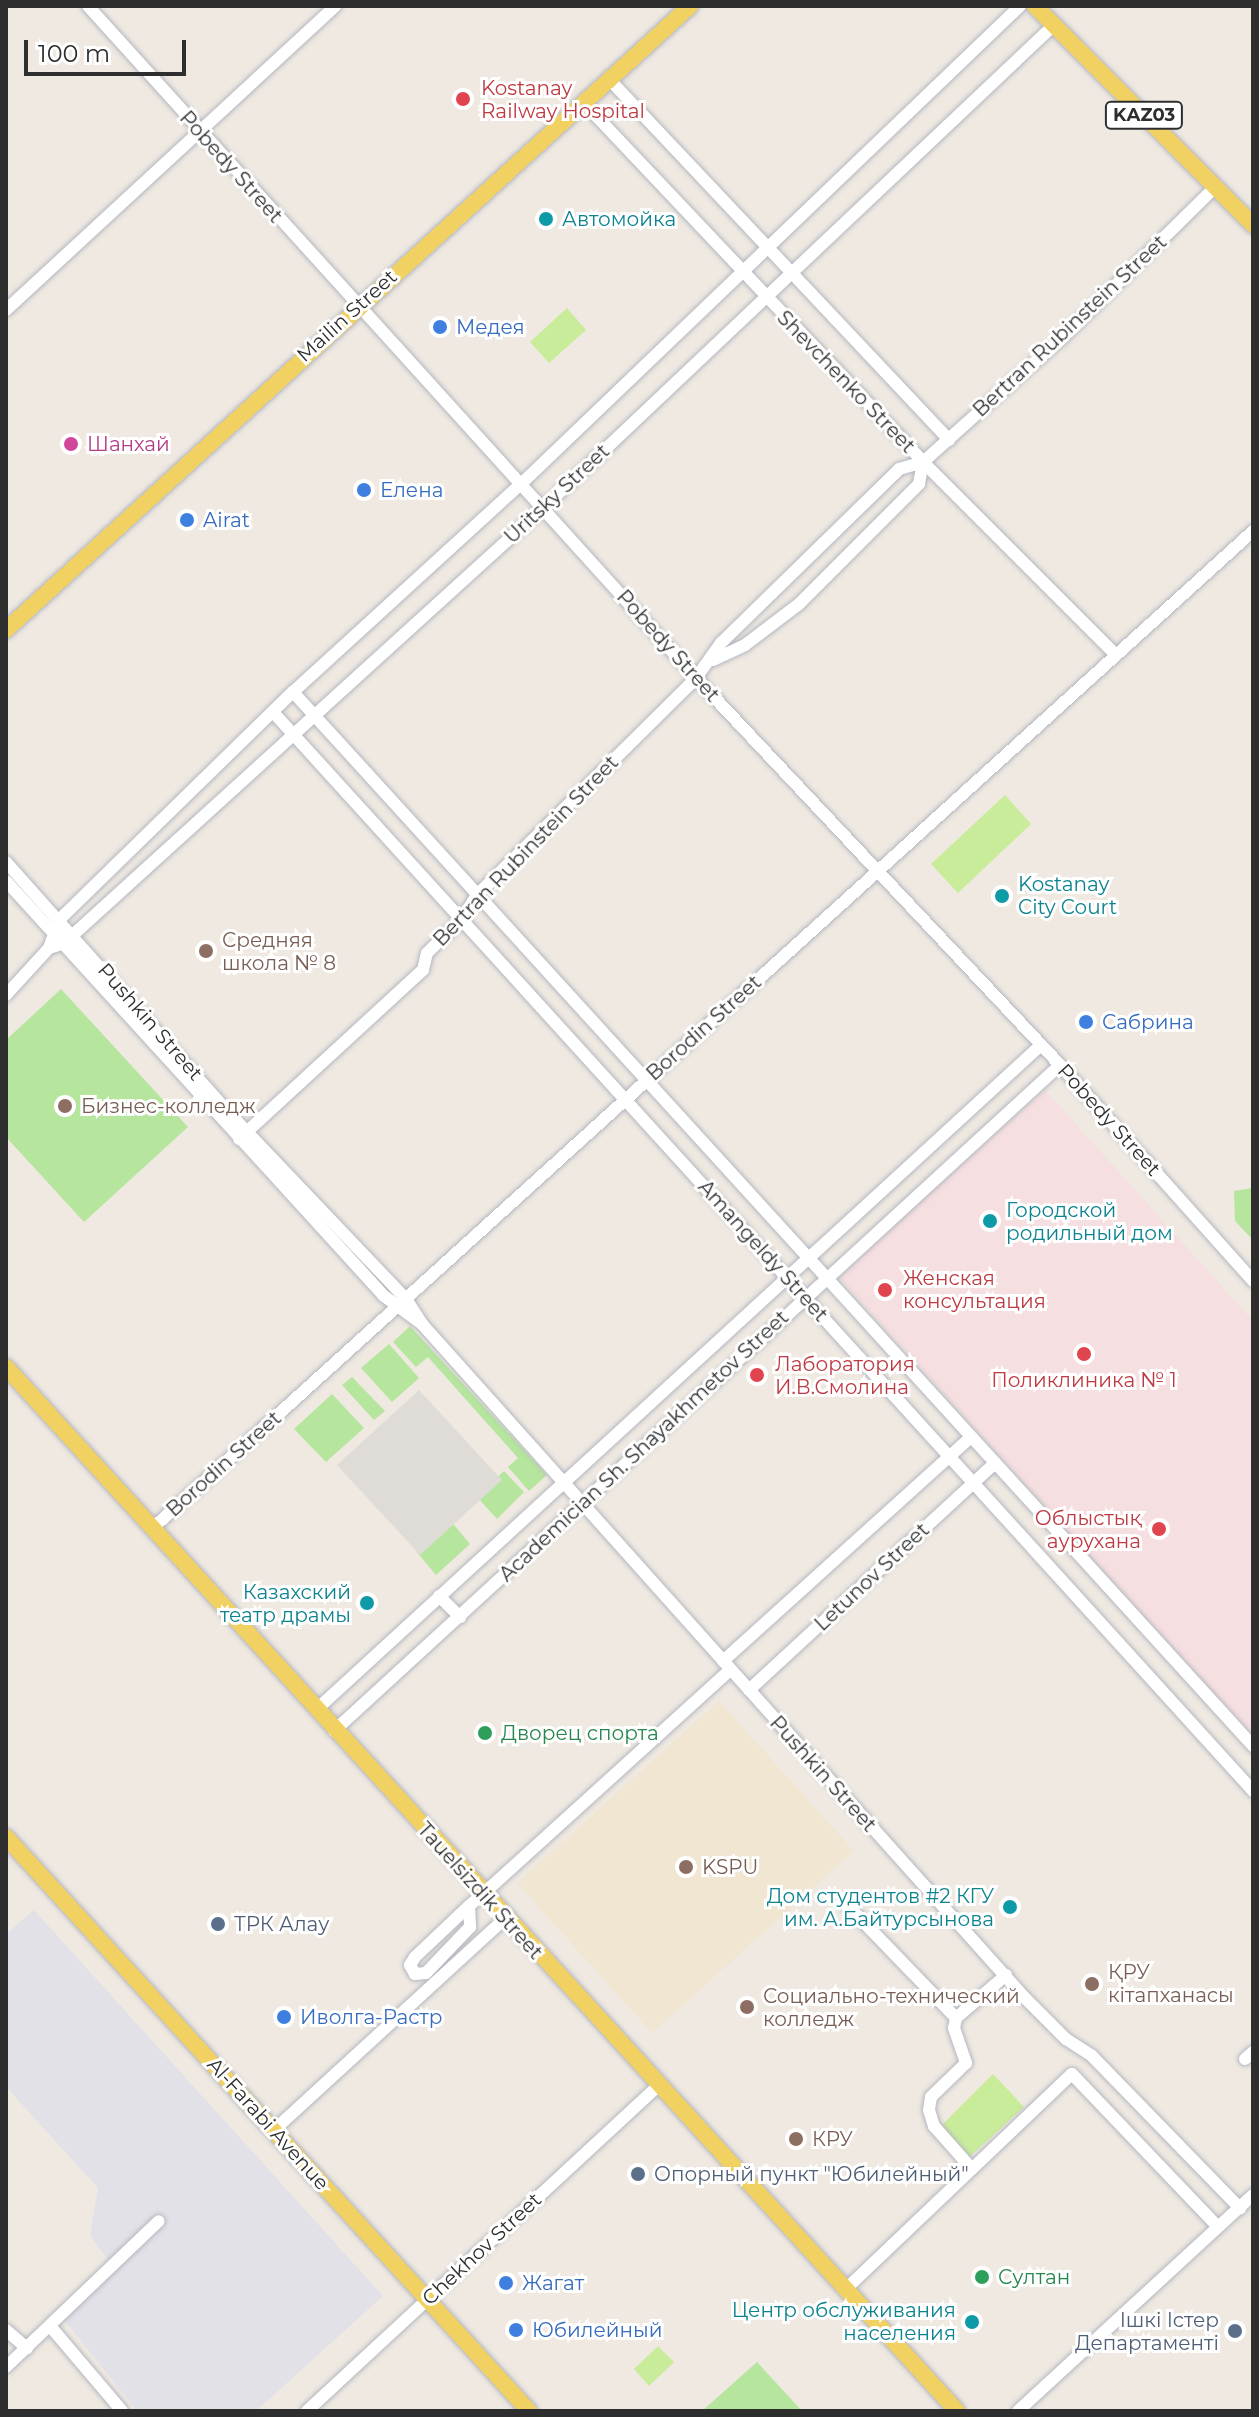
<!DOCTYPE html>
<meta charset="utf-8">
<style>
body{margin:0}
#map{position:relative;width:1259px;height:2417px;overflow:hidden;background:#efe9e1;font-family:Montserrat,sans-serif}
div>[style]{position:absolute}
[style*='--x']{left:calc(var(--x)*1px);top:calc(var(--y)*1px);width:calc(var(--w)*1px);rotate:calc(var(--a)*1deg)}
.industrial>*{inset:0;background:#e3e1e8}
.education>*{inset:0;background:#f0e6d1}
.medical>*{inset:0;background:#f5dfe0}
.green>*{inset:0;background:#b6e59e}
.pitch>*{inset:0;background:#c9ec9a}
.plaza>*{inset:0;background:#dfdcd8}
.roads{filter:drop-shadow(0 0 2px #b4b7c1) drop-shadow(0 0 2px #b4b7c1)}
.minor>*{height:12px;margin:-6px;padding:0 6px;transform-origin:6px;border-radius:6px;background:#fff}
.major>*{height:16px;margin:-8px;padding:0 8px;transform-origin:8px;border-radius:8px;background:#f2d163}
.dots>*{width:22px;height:22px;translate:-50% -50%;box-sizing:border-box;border:4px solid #fff;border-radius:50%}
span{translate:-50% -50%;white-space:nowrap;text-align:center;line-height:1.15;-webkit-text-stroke:6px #fff;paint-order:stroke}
.shield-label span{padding:2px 6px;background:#fff;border:2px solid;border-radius:6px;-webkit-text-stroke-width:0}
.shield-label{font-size:18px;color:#2e2e2e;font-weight:700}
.health-label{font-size:20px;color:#be3a42}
.left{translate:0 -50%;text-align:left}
.right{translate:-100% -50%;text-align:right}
.street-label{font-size:20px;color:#2e2e2e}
.culture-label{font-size:20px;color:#0d838f}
.shop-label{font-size:20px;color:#366cbe}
.hotel-label{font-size:20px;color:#b23c85}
.education-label{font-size:20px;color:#785e54}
.leisure-label{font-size:20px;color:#27864d}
.service-label{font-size:20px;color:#4e5e75}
.frame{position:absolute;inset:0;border:8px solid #2e2e2e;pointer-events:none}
.scale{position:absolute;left:24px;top:40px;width:162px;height:36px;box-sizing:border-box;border:4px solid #2e2e2e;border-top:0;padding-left:10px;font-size:24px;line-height:28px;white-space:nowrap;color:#2e2e2e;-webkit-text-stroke:6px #fff;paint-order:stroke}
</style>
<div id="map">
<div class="industrial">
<i style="clip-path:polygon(34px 1910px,383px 2296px,256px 2411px,137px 2411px,64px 2320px,116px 2270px,90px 2236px,98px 2188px,6px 2087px,6px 1934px)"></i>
</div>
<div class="education">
<i style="clip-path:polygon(719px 1701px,854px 1851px,652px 2033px,517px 1883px)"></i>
</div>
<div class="medical">
<i style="clip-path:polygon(1045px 1090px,1253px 1321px,1253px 1738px,837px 1275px)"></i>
</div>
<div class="green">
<i style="clip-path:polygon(61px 989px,188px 1127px,84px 1222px,6px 1137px,6px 1040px)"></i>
<i style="clip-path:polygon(1253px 1188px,1253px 1240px,1235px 1221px,1234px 1191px)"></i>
<i style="clip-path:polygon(410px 1326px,547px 1475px,529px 1491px,508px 1467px,518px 1458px,428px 1357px,416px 1367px,393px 1342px)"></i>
<i style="clip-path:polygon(389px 1344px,419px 1378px,392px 1402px,361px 1368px)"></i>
<i style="clip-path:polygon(352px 1377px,385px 1411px,374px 1420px,342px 1385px)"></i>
<i style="clip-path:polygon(332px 1394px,364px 1428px,326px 1462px,294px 1429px)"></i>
<i style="clip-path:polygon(504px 1471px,524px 1492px,497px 1519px,477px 1497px)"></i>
<i style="clip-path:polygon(449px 1519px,470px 1544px,436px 1575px,416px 1551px)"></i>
<i style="clip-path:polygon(757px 2362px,802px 2411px,702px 2411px)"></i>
</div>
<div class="pitch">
<i style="clip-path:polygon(567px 308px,586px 330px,549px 363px,530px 342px)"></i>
<i style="clip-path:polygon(1005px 795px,1031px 824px,958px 893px,931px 864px)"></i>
<i style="clip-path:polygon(993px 2074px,1024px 2107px,966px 2160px,941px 2126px)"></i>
<i style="clip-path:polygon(658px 2346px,674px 2362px,649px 2386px,634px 2369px)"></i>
</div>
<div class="plaza">
<i style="clip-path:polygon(419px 1390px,502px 1480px,420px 1555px,337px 1465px)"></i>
</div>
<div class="roads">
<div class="minor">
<i style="--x:88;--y:6;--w:906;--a:47.86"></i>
<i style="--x:696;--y:678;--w:531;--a:46.75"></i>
<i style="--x:1060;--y:1065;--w:290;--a:48.2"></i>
<i style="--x:609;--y:79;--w:496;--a:46.7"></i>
<i style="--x:583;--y:102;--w:495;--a:46.6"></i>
<i style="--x:923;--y:462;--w:273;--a:45"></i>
<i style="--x:6;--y:310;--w:448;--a:-42.7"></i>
<i style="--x:923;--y:462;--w:189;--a:-41.8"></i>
<i style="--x:1064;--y:336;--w:212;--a:-44.6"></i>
<i style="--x:713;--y:660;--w:35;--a:-25"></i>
<i style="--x:745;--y:645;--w:68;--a:-37.2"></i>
<i style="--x:799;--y:604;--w:170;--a:-45"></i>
<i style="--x:919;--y:484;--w:22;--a:-80"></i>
<i style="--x:293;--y:692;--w:1426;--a:47.67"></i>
<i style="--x:273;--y:712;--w:1458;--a:47.75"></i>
<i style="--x:6;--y:862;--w:333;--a:48.4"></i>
<i style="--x:227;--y:1111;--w:260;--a:46.4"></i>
<i style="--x:406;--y:1299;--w:30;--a:57"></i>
<i style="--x:422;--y:1324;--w:902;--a:48.19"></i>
<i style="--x:1023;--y:1996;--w:61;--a:45"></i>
<i style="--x:1066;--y:2039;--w:30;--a:33"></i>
<i style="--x:1091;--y:2055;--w:214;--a:45.8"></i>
<i style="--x:6;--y:881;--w:561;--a:47.67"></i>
<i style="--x:384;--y:1296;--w:47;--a:36.4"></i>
<i style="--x:49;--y:948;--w:30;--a:-70"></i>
<i style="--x:59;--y:920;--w:327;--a:-44.3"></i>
<i style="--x:293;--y:692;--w:309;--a:-42.4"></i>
<i style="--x:521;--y:484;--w:691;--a:-43.77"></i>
<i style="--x:6;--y:995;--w:64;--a:-47.5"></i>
<i style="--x:49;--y:948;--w:16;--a:-18"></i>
<i style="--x:64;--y:943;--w:647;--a:-42.24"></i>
<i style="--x:543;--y:508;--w:703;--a:-43.39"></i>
<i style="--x:239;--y:1139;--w:250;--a:-42.6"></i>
<i style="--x:423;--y:970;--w:17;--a:-77"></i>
<i style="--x:427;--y:953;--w:49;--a:-44.2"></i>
<i style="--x:462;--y:919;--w:28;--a:-58"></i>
<i style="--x:477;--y:895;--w:308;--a:-44.7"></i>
<i style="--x:696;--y:678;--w:43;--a:-54.5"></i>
<i style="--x:721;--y:643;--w:249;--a:-44.3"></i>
<i style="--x:899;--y:469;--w:25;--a:-16"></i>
<i style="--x:155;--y:1526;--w:1482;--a:-42.18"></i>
<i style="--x:439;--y:1596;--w:30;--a:45"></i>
<i style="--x:723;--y:1661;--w:334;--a:-42.1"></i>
<i style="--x:749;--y:1690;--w:335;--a:-42.7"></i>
<i style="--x:316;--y:1710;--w:984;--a:-42.53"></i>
<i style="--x:334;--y:1731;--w:985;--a:-42.53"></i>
<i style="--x:469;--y:1906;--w:21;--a:87"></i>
<i style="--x:470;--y:1927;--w:64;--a:133.7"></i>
<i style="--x:426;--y:1973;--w:11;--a:175"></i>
<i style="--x:415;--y:1974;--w:10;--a:-119"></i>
<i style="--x:410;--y:1965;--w:9;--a:-58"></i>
<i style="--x:415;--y:1957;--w:74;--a:-43.4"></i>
<i style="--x:469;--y:1906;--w:18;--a:-41"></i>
<i style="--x:483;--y:1894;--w:333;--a:-42.2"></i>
<i style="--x:848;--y:1906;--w:156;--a:46"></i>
<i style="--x:956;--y:2018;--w:66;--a:-40.7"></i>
<i style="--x:956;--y:2018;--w:10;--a:101"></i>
<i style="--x:954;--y:2028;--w:37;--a:71"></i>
<i style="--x:966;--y:2063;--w:49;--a:135.8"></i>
<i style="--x:931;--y:2097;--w:13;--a:99"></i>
<i style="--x:929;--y:2110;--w:17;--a:73"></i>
<i style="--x:934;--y:2126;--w:57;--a:48.5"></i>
<i style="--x:1245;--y:2059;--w:11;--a:-41"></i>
<i style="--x:274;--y:2130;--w:314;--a:-42.5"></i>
<i style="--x:848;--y:2287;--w:309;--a:-43.6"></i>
<i style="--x:1072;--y:2074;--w:211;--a:46.3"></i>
<i style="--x:50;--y:2326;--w:111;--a:49.7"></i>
<i style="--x:6;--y:2330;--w:28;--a:41"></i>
<i style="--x:6;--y:2367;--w:211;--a:-43.7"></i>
<i style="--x:307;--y:2411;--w:477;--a:-42.8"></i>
<i style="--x:1018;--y:2411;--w:319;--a:-42.6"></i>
</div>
<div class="major">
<i style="--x:1035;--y:6;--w:309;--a:45.1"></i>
<i style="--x:6;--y:630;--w:926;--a:-42.37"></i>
<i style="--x:6;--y:1367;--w:1412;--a:47.67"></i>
<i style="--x:6;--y:1837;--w:777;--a:47.66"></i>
</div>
</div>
<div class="dots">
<i style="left:463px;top:99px;background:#e0444e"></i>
<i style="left:546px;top:219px;background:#0f9aa8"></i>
<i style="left:440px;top:327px;background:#3f7fe0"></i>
<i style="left:71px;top:444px;background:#d1479c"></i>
<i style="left:364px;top:490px;background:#3f7fe0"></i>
<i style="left:187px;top:520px;background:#3f7fe0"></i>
<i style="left:1002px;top:896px;background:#0f9aa8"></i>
<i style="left:206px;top:951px;background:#8d6e63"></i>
<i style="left:1086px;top:1022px;background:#3f7fe0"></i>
<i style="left:65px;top:1106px;background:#8d6e63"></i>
<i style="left:990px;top:1221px;background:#0f9aa8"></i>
<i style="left:885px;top:1290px;background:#e0444e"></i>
<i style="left:1084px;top:1354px;background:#e0444e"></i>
<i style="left:757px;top:1375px;background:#e0444e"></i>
<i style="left:1159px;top:1529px;background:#e0444e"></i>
<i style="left:367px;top:1603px;background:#0f9aa8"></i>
<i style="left:485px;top:1733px;background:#2e9e5b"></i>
<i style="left:686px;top:1867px;background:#8d6e63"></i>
<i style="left:1010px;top:1907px;background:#0f9aa8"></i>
<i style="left:218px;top:1924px;background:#5c6f8a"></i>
<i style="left:1092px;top:1984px;background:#8d6e63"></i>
<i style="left:747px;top:2007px;background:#8d6e63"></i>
<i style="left:284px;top:2017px;background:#3f7fe0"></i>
<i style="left:796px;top:2139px;background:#8d6e63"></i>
<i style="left:638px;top:2174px;background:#5c6f8a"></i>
<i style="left:982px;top:2277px;background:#2e9e5b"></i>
<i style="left:506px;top:2283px;background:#3f7fe0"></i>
<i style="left:972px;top:2322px;background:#0f9aa8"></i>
<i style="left:516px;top:2330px;background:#3f7fe0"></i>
<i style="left:1235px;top:2331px;background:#5c6f8a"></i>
</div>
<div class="shield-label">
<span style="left:1144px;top:115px">KАZ03</span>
</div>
<div class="health-label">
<span class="left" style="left:481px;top:100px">Kostanay<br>Railway Hospital</span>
<span class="left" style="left:903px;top:1290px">Женская<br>консультация</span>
<span class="left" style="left:775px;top:1376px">Лаборатория<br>И.В.Смолина</span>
<span style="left:1084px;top:1380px">Поликлиника № 1</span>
<span class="right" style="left:1141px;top:1530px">Облыстық<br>аурухана</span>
</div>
<div class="street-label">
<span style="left:231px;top:167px;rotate:48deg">Pobedy Street</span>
<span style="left:347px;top:316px;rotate:-42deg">Mailin Street</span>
<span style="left:1070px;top:326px;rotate:-43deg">Bertran Rubinstein Street</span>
<span style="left:846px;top:382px;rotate:46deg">Shevchenko Street</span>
<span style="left:557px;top:494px;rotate:-43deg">Uritsky Street</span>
<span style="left:668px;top:646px;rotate:48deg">Pobedy Street</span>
<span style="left:526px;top:851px;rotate:-46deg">Bertran Rubinstein Street</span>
<span style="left:150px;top:1022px;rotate:49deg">Pushkin Street</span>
<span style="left:704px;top:1028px;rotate:-42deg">Borodin Street</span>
<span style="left:1109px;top:1120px;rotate:48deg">Pobedy Street</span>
<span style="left:763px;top:1251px;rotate:48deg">Amangeldy Street</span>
<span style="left:644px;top:1446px;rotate:-43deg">Academician Sh. Shayakhmetov Street</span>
<span style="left:224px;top:1464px;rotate:-42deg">Borodin Street</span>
<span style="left:872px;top:1577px;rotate:-43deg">Letunov Street</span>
<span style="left:823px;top:1774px;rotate:48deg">Pushkin Street</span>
<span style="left:480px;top:1891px;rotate:48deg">Tauelsіzdіk Street</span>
<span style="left:268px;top:2124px;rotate:48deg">Al-Farabi Avenue</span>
<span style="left:482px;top:2249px;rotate:-43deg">Chekhov Street</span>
</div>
<div class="culture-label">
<span class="left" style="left:562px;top:219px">Автомойка</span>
<span class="left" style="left:1018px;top:896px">Kostanay<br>City Court</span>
<span class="left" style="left:1006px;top:1222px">Городской<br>родильный дом</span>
<span class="right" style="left:351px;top:1604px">Казахский<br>театр драмы</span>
<span class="right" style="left:994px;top:1908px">Дом студентов #2 КГУ<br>им. А.Байтурсынова</span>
<span class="right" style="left:956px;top:2322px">Центр обслуживания<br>населения</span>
</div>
<div class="shop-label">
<span class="left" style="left:456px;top:327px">Медея</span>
<span class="left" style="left:380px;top:490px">Елена</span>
<span class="left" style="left:203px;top:520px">Airat</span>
<span class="left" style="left:1102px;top:1022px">Сабрина</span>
<span class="left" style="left:300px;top:2017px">Иволга-Растр</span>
<span class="left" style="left:522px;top:2283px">Жагат</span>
<span class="left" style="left:532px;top:2330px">Юбилейный</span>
</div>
<div class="hotel-label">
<span class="left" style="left:87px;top:444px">Шанхай</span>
</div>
<div class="education-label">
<span class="left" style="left:222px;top:952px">Средняя<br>школа № 8</span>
<span class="left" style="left:81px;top:1106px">Бизнес-колледж</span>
<span class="left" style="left:702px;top:1867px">KSPU</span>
<span class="left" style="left:1108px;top:1984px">ҚРУ<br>кітапханасы</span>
<span class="left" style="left:763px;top:2008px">Социально-технический<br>колледж</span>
<span class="left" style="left:812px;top:2139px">КРУ</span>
</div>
<div class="leisure-label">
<span class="left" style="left:501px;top:1733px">Дворец спорта</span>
<span class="left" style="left:998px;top:2277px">Султан</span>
</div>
<div class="service-label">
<span class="left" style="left:234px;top:1924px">ТРК Алау</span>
<span class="left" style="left:654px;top:2174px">Опорный пункт "Юбилейный"</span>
<span class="right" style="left:1219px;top:2332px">Ішкі Істер<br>Департаменті</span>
</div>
<div class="frame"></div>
<div class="scale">100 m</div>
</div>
